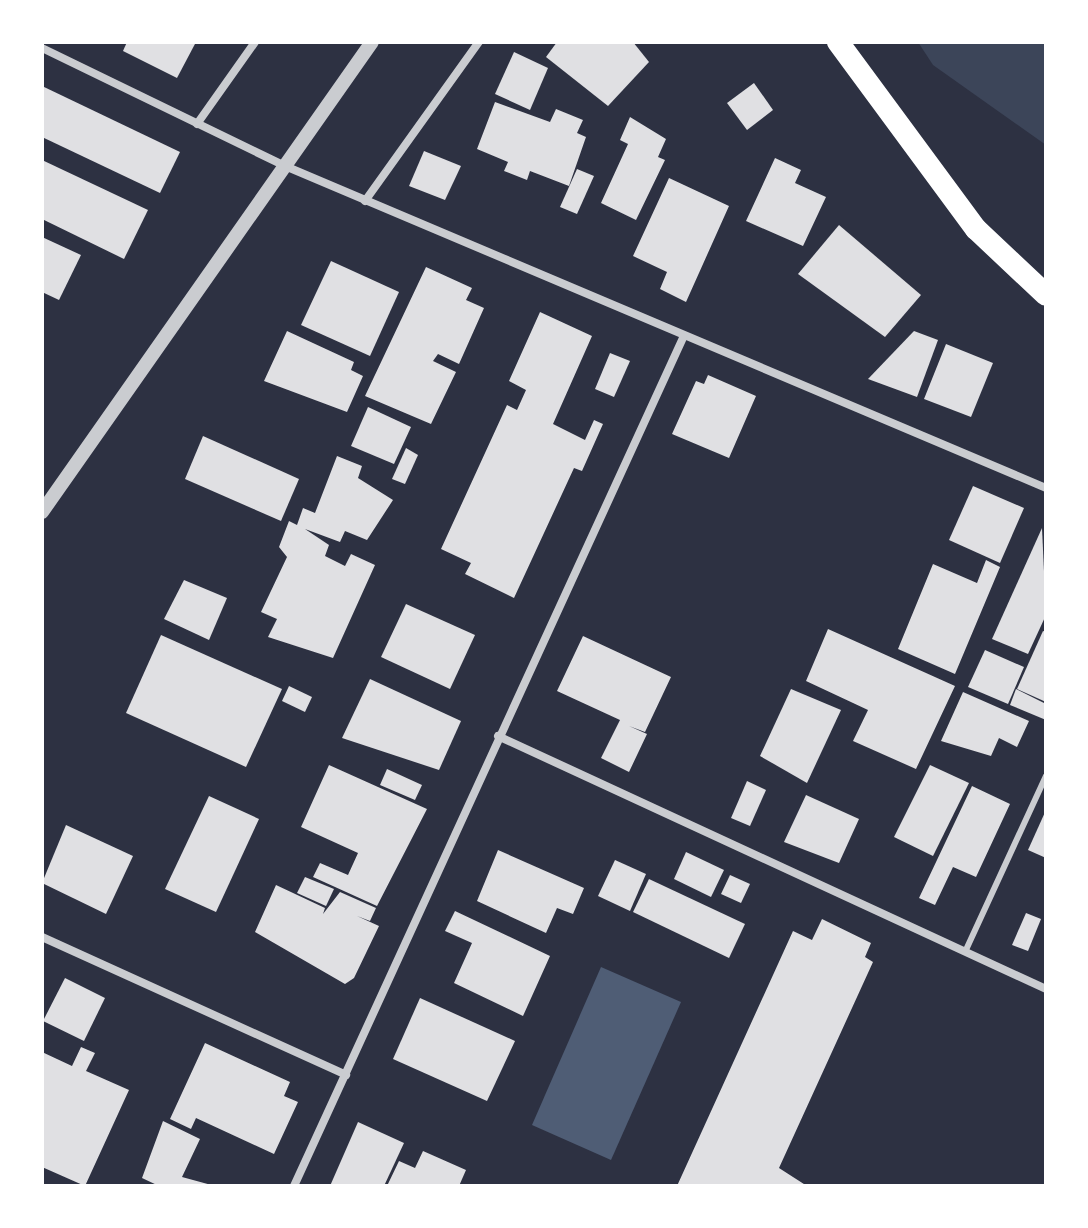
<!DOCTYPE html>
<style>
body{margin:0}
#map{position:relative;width:1088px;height:1228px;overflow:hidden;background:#2d3142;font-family:"IBM Plex Sans",sans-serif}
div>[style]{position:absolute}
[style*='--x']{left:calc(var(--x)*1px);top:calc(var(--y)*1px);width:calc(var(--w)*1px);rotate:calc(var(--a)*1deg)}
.green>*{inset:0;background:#3c4559}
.water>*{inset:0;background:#4f5d75}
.building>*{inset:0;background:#e0e0e3}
.service>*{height:6px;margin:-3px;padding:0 3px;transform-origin:3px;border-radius:3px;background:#caccd0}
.minor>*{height:8px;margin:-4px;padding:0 4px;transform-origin:4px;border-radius:4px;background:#caccd0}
.tertiary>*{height:14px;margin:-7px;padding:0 7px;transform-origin:7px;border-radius:7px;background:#caccd0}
.trunk>*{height:22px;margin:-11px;padding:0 11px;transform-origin:11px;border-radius:11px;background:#fff}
span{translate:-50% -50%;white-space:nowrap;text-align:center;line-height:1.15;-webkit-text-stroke:8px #fff;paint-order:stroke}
.frame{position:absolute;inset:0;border:44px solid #fff;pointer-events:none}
</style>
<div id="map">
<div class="green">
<i style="clip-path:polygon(918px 42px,1046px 42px,1046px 145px,933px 65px)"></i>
</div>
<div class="water">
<i style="clip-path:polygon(601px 967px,681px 1002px,611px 1160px,532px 1125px)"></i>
</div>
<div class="building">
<i style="clip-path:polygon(127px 42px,196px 42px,177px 78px,123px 51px)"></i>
<i style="clip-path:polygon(557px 42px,633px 42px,649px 62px,608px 106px,546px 57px)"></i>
<i style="clip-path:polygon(514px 52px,548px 68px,530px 110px,495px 94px)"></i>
<i style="clip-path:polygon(754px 83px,773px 110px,747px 130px,727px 103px)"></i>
<i style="clip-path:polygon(42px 86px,180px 152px,160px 193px,42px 137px)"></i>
<i style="clip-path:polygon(495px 102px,550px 122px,556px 109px,583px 120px,577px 133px,586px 137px,569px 186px,530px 171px,527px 180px,504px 171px,508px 162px,477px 149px)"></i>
<i style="clip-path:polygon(630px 117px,666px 139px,658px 157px,665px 160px,636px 220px,601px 203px,628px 144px,620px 140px)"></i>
<i style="clip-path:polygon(424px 151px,461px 166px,445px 200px,409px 186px)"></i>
<i style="clip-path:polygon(775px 158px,801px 170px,795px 183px,826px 197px,803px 246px,746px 221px)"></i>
<i style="clip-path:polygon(42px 160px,148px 210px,124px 259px,42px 219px)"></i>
<i style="clip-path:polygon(577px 169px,594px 176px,577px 214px,560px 207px)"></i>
<i style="clip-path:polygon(669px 178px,729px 206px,686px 302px,660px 289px,667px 272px,633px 256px)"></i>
<i style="clip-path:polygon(839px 225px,921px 295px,885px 337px,798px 274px)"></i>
<i style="clip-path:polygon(42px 237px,81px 255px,59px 300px,42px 292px)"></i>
<i style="clip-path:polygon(331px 261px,399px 292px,370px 356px,301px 325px)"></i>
<i style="clip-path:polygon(426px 267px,472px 288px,466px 300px,484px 308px,459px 364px,438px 354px,433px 361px,456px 372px,431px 424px,365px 396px)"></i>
<i style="clip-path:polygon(540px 312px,592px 336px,553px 424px,585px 440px,594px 420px,603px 424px,582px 471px,574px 468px,514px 598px,465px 574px,471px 563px,441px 549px,507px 405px,517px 410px,526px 390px,509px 381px)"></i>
<i style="clip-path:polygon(287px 331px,354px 362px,351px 370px,363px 376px,347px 412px,264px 381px)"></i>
<i style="clip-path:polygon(914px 331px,938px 340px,917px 397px,868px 379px)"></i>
<i style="clip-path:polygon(946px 344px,993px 363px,971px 417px,924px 399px)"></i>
<i style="clip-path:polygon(610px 353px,630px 361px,614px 397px,595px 389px)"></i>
<i style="clip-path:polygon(708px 375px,756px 396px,729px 458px,672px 434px,696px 381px,704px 384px)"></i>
<i style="clip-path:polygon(368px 407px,411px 427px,394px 464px,351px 446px)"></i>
<i style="clip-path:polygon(203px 436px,299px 479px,281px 521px,185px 479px)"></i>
<i style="clip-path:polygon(406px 448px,418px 455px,405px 484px,392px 479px)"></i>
<i style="clip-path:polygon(337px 456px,362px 466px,358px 478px,393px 500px,367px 540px,345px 531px,340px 542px,305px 529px,329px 545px,325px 556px,345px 566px,351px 554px,375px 565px,333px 658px,268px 637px,277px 619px,261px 612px,287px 557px,279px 547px,289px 521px,297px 525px,303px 508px,315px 513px)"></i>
<i style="clip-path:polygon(973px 486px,1024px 508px,1000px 563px,949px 540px)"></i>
<i style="clip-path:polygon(1042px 528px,1046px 615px,1028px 654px,992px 639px)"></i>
<i style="clip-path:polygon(986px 560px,1000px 567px,955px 674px,898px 649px,933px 564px,977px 583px)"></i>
<i style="clip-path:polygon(184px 580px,227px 598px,209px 640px,164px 619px)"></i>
<i style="clip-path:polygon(406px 604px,475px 635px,450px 689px,381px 657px)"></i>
<i style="clip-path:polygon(828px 629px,955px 686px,916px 769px,853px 741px,868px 710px,806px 681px)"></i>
<i style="clip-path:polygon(1043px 631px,1046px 632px,1046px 702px,1017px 689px)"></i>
<i style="clip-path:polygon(161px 635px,282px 689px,246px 767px,126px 713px)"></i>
<i style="clip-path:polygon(583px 636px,671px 677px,645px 732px,629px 726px,647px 734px,629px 772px,601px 758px,620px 720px,557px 691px)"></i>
<i style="clip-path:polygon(985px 650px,1024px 667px,1008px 704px,968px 687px)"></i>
<i style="clip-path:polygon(370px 679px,461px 721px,439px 770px,342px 738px)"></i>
<i style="clip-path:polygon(289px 686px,312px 697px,305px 712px,282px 701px)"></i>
<i style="clip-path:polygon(791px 689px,841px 710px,807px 783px,760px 756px)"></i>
<i style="clip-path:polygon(1016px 689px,1046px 704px,1046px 720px,1010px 705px)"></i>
<i style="clip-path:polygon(963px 692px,1029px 721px,1017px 747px,999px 738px,991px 756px,941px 741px)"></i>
<i style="clip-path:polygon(329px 765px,427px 809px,377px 906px,313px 877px,320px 863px,348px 875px,358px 853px,301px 827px)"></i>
<i style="clip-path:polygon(930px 765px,969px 783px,933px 856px,894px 837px)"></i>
<i style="clip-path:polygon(387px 769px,422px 785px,415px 800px,380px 785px)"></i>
<i style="clip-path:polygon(747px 781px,766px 790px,750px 826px,731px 818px)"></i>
<i style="clip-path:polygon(972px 786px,1010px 804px,976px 877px,953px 867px,935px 905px,919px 898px)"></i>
<i style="clip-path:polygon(806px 795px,859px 819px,839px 863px,784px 842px)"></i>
<i style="clip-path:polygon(209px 796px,259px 819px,216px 912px,165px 889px)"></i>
<i style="clip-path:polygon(1046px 810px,1046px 858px,1028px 850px)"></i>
<i style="clip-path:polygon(66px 825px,133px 856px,106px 914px,42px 883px)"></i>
<i style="clip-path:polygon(498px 850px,584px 888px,573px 914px,557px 908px,546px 933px,477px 901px)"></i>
<i style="clip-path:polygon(686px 852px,724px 870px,711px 897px,674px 879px)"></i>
<i style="clip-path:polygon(615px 860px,646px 874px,630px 911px,598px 896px)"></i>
<i style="clip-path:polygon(730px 875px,750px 884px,741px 903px,721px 894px)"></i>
<i style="clip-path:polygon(305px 877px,334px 889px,326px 906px,297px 893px)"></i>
<i style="clip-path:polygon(649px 879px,745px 924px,729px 958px,633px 912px)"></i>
<i style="clip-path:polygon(276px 885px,325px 908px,323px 914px,340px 892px,376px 908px,370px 921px,357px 916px,379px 926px,354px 978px,345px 984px,255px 932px)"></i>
<i style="clip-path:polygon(455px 911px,550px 956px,523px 1016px,454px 983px,472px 943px,445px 931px)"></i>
<i style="clip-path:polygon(1026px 913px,1041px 919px,1028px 951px,1012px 945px)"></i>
<i style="clip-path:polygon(822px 919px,871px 943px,865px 957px,873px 962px,779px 1168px,807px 1186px,677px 1186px,793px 931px,812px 940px)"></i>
<i style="clip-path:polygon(65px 978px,105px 998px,84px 1041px,43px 1021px)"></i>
<i style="clip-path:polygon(420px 998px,515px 1041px,487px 1101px,393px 1059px)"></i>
<i style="clip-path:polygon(205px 1043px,290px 1082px,284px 1096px,298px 1102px,274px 1154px,196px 1118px,191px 1129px,170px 1119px)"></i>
<i style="clip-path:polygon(81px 1047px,95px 1053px,86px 1071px,129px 1090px,85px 1186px,42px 1167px,42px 1052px,72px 1066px)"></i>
<i style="clip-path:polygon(163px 1121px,200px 1139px,182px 1177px,215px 1186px,159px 1186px,142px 1178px)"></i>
<i style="clip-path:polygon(358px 1122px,404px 1143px,384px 1186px,330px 1186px)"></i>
<i style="clip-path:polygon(423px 1151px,466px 1170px,459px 1186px,387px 1186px,399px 1161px,415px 1168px)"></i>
</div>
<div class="service">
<i style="--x:965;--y:952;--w:194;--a:-65.3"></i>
</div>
<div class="minor">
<i style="--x:42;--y:48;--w:270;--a:25.9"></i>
<i style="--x:285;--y:166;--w:826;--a:22.93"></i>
<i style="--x:197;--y:124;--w:100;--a:-54.7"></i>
<i style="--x:365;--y:201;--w:196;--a:-54.4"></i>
<i style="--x:498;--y:736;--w:604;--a:24.78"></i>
<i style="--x:42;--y:937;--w:334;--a:24.4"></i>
<i style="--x:294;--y:1186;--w:933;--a:-65.36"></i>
</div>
<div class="tertiary">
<i style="--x:42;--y:512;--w:574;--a:-54.93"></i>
</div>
<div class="trunk">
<i style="--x:838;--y:42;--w:232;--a:53.6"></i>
<i style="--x:976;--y:229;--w:96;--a:43.3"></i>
</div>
<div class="frame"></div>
</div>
